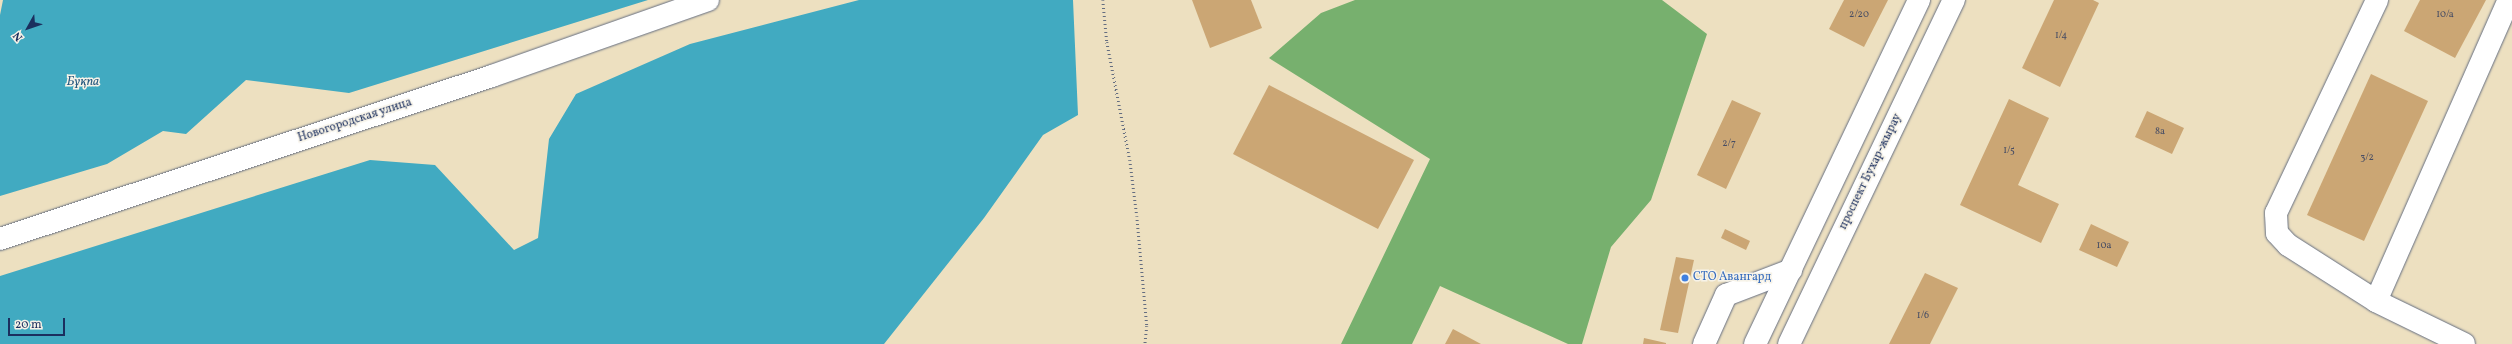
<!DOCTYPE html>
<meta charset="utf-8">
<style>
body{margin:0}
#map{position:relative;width:2512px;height:344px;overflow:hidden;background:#ede0c0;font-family:Vollkorn,serif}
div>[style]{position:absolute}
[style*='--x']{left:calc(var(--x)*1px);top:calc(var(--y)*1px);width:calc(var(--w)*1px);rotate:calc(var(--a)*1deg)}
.forest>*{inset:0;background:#77b06e}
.water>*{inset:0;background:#41aac1}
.building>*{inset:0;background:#cba674}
.path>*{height:2.5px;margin-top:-1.25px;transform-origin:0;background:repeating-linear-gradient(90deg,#646d80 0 1px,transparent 0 4px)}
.roads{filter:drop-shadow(0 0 1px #646d80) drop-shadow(0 0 1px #646d80)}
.minor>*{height:22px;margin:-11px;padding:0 11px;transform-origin:11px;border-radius:11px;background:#fff}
.major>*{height:22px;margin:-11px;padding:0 11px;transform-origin:11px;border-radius:11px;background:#fff}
.dots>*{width:11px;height:11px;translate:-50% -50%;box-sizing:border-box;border:2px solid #f7f3e8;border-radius:50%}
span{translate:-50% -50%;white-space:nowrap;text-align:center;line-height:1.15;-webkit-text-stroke:3px #f7f3e8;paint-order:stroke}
.number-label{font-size:10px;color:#474d64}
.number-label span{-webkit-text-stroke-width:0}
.street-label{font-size:12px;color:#1b2f5e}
.shop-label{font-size:12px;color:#366cbe}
.left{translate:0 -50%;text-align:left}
.water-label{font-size:13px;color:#285a81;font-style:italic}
.north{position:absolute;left:8px;top:8px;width:40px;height:40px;-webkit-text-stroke:3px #f7f3e8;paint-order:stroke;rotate:230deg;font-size:11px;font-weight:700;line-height:16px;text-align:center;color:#1b2f5e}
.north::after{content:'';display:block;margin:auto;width:14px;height:18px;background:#1b2f5e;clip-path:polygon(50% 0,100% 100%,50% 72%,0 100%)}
.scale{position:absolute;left:8px;top:318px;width:57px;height:18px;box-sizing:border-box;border:2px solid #1b2f5e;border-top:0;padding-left:5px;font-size:12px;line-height:14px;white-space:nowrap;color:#1b2f5e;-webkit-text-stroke:3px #f7f3e8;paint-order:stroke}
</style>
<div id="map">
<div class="forest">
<i style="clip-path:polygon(1355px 0,1662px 0,1707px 34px,1651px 200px,1611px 247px,1582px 344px,1568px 344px,1440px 286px,1412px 344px,1341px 344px,1430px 159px,1269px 58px,1321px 13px)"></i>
</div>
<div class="water">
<i style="clip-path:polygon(3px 0,648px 0,349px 93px,246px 80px,186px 134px,163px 131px,107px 164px,0 196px,0 15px)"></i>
<i style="clip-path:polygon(859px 0,1073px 0,1078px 115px,1043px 135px,984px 218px,884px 344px,0 344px,0 276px,370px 160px,435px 165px,514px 250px,538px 238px,549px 139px,576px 94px,690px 44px)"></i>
</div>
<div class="building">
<i style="clip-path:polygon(1192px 0,1251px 0,1262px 28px,1210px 48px)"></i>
<i style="clip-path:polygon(1844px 0,1888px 0,1864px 47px,1829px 29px)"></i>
<i style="clip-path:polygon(2054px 0,2093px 0,2099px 3px,2060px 87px,2022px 68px)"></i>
<i style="clip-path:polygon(2420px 0,2486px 0,2455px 58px,2404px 31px)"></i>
<i style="clip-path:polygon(2371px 74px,2428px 101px,2364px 241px,2307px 215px)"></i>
<i style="clip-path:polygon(1269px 85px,1414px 160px,1378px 229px,1233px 154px)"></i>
<i style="clip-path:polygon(2009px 99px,2049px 118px,2018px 185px,2059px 204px,2041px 243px,1960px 205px)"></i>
<i style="clip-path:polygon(1732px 100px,1761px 113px,1726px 189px,1697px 175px)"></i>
<i style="clip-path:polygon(2147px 111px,2184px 128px,2172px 154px,2135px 137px)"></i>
<i style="clip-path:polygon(2091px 224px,2129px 242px,2117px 267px,2079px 250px)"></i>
<i style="clip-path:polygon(1725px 229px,1750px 241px,1746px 250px,1721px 238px)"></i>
<i style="clip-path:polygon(1676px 257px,1694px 260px,1678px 333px,1660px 330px)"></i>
<i style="clip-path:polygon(1925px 273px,1958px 288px,1930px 344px,1889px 344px)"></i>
<i style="clip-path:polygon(1453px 329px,1481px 344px,1445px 344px)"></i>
<i style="clip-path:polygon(1644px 338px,1666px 343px,1666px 344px,1643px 344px)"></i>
</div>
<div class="path">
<i style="--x:1103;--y:0;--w:42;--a:84.6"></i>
<i style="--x:1107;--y:42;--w:120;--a:79"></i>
<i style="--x:1130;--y:160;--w:56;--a:82.9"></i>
<i style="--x:1137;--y:216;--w:110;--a:84.8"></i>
<i style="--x:1147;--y:326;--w:18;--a:96"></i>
</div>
<div class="roads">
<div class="minor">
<i style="--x:0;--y:239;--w:518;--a:-18.33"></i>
<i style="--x:492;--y:76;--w:229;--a:-19.4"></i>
<i style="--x:2376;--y:301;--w:104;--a:-147.5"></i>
<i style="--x:2288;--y:245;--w:16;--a:-133"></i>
<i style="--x:2277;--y:233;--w:20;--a:-93"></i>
<i style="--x:2276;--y:213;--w:236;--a:-64.6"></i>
<i style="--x:1704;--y:344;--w:54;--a:-65.8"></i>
<i style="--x:1726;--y:295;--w:70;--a:-21"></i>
<i style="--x:2464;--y:344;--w:98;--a:-154"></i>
<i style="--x:2376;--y:301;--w:329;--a:-66.2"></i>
</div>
<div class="major">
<i style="--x:1755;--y:344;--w:381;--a:-64.5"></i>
<i style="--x:1789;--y:344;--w:382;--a:-64.4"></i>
</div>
</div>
<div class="dots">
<i style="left:1685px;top:278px;background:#3f7fe0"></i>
</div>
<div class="number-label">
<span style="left:1859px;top:15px">2/20</span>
<span style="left:2445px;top:15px">10/а</span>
<span style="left:2061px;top:36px">1/4</span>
<span style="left:2160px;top:132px">8а</span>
<span style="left:1729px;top:144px">2/7</span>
<span style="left:2009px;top:151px">1/5</span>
<span style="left:2367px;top:158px">3/2</span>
<span style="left:2104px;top:246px">10а</span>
<span style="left:1923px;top:316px">1/6</span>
</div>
<div class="street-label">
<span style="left:355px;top:121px;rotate:-18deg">Новогородская улица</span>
<span style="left:1871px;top:172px;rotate:-64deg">проспект Бухар-жырау</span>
</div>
<div class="shop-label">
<span class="left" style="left:1693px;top:278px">СТО Авангард</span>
</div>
<div class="water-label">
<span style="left:83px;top:82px">Бұқпа</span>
</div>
<div class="north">N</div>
<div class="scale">20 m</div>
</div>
